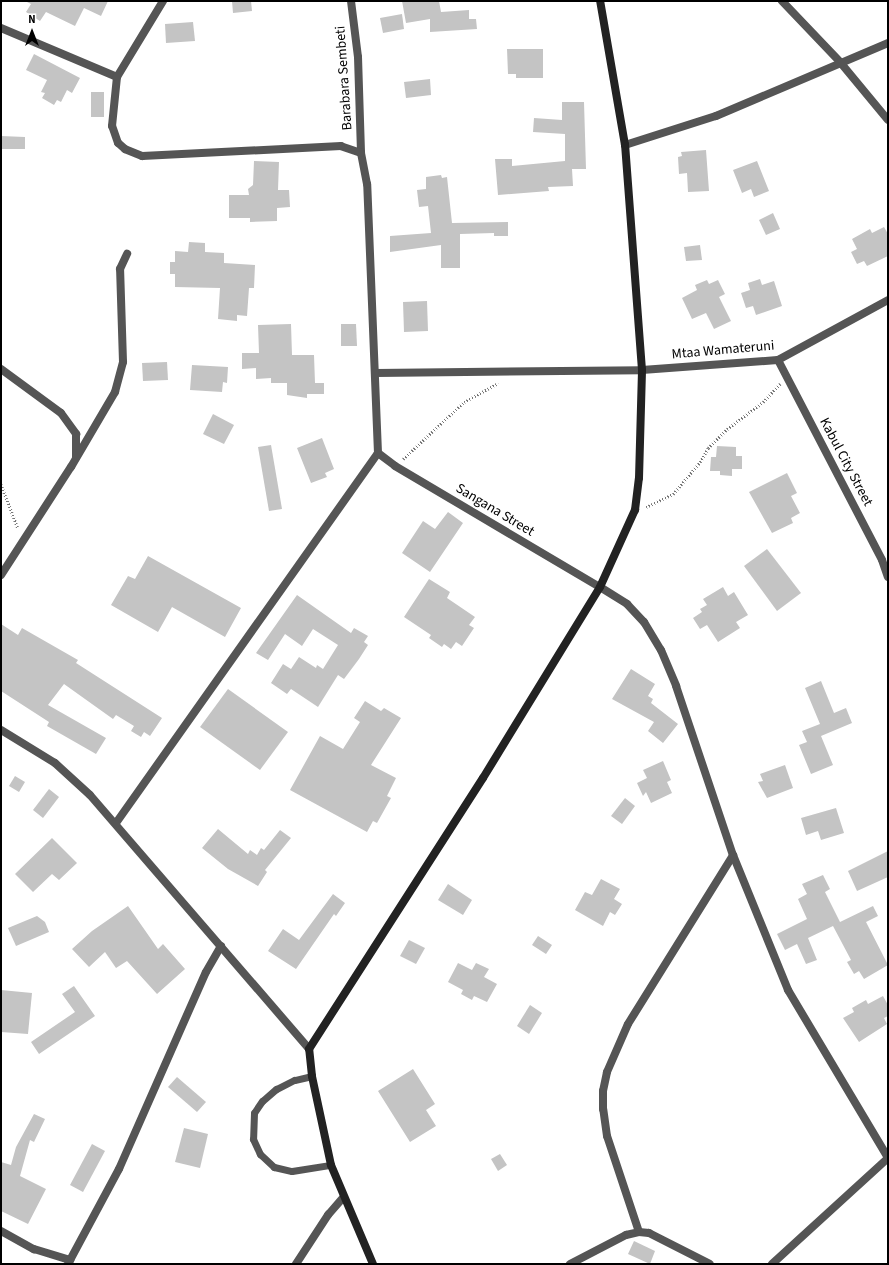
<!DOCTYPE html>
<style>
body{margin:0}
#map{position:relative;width:889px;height:1265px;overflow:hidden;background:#fff;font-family:"Source Sans 3",sans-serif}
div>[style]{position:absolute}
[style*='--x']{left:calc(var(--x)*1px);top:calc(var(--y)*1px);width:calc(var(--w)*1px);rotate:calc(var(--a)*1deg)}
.building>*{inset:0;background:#c4c4c4}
.path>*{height:2.5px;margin-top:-1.25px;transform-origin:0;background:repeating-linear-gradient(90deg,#777 0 1px,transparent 0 3px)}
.lane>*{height:7px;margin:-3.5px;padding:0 3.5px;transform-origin:3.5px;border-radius:3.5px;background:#555}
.street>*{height:8px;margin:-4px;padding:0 4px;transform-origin:4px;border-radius:4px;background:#555}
.secondary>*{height:8px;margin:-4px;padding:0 4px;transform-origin:4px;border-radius:4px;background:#222}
span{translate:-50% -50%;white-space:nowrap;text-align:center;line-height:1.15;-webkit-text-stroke:3.5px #fff;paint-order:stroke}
.street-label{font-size:14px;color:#000}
.frame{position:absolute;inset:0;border:2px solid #000;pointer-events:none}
.north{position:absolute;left:12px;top:12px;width:40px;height:40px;-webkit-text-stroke:3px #fff;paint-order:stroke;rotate:0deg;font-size:11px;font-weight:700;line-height:16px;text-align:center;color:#000}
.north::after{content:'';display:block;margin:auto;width:14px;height:18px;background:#000;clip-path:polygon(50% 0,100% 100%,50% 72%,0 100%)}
</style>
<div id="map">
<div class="building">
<i style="clip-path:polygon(25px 1px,108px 1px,101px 16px,84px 8px,75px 26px,46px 12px,40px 21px,26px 12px,31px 4px)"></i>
<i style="clip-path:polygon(232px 1px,251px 1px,252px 11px,233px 13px)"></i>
<i style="clip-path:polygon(402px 1px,439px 1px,441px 12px,469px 10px,469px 19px,476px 19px,477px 29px,430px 32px,430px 19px,406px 23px)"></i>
<i style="clip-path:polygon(402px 14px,404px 29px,383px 33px,380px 18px)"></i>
<i style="clip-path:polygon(193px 22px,195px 41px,166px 43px,165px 24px)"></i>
<i style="clip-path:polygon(507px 49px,543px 49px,543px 78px,516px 78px,516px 74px,508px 74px)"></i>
<i style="clip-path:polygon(34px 54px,80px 78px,72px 93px,67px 90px,61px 102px,57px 100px,54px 105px,42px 98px,45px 93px,41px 92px,47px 80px,26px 70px)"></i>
<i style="clip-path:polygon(430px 79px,431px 95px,406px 98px,404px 82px)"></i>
<i style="clip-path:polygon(91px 92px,104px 92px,104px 117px,91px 117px)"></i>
<i style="clip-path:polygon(562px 102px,584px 102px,586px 169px,572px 169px,573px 186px,548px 187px,549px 191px,498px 195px,495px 159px,512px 159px,512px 166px,565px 161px,565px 134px,533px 132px,534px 118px,562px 120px)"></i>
<i style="clip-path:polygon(1px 136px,25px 137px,25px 149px,1px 149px)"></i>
<i style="clip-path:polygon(706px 150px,709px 191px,688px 192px,687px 173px,679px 174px,678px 157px,682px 156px,681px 152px)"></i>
<i style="clip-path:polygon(254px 161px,279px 162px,278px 190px,289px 190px,290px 207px,277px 208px,277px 221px,250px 222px,250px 218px,229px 218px,229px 195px,249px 195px,248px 189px,253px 185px)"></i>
<i style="clip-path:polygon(757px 161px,769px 191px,754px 197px,751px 189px,742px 193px,733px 170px)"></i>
<i style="clip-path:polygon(441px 175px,442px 178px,447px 177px,452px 223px,508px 222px,508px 236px,494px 236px,494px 233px,460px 234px,460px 268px,441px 268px,441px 245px,390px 252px,390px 236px,431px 233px,428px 206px,419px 207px,417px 190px,426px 189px,426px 177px)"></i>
<i style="clip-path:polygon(773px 213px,780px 229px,766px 235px,759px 220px)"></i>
<i style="clip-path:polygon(884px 227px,888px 234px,888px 256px,867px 266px,864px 261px,857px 264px,851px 252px,857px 249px,852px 239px,870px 229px,872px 233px)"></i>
<i style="clip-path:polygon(189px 242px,205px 243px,205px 252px,224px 253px,224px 263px,255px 265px,254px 288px,249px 288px,247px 316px,237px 315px,237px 321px,218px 319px,220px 288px,175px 287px,175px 274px,170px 274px,170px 262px,175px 262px,175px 251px,188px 252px)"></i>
<i style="clip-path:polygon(700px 245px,702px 260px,686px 261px,684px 247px)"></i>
<i style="clip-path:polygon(760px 279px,762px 285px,774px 281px,782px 306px,756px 315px,753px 306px,746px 308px,741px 293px,750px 290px,748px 283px)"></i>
<i style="clip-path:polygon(707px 280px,709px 284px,718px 280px,725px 294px,719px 297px,731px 321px,714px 329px,706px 313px,692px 319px,682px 298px,697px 290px,695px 285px)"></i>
<i style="clip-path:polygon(427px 301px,428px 331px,404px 332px,403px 302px)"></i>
<i style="clip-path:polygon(291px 324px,292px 355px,314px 355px,315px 383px,324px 383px,324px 394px,307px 394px,307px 398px,287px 395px,287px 383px,271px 383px,271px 378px,256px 379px,256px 368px,242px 369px,242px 353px,259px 353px,258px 325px)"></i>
<i style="clip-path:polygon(341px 324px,356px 324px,357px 346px,341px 346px)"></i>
<i style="clip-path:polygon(167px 362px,168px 380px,143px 381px,142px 363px)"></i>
<i style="clip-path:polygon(192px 365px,228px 367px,227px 383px,223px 382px,222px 392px,190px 390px)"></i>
<i style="clip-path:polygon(213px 414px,234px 425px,224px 444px,203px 434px)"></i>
<i style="clip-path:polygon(322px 438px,334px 469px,325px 473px,327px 477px,311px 483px,297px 448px)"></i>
<i style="clip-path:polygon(271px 445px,282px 509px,269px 511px,258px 447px)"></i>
<i style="clip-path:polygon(717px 446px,736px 447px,736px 456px,742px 456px,742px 469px,732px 469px,732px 476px,720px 475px,720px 471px,710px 471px,711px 457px,716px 457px)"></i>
<i style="clip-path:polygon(787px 473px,797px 493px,791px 496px,800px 513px,791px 518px,793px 523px,772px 533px,749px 492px)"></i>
<i style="clip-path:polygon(448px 512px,463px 523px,430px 572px,402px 553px,423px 521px,435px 529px)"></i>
<i style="clip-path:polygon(767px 549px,801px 593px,777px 611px,744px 566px)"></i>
<i style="clip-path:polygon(148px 556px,241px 608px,225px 637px,172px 607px,158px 632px,111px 605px,128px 576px,135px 579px)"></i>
<i style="clip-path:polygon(429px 579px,450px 592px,447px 598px,475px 617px,469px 625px,474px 628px,462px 646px,456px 642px,451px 649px,444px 644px,442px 647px,429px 638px,431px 635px,404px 617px)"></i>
<i style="clip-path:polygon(723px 587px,728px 596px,734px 592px,748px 615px,736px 622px,740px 628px,718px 642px,707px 625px,700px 629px,693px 618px,702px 612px,700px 609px,707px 605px,703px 599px)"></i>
<i style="clip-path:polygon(297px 595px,351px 633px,354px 628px,368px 636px,364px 642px,368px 645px,359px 659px,344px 679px,338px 675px,318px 707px,291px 689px,287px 694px,271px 683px,283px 664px,291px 669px,299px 657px,316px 668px,317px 665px,323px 669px,338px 645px,313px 629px,302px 646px,285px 634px,268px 660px,256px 653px)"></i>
<i style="clip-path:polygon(1px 624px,18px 635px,22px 628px,78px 660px,76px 663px,162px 718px,150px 736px,144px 732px,141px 737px,131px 731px,134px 726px,116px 715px,113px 719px,64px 684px,48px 705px,106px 738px,96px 754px,47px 726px,49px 722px,1px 691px)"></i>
<i style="clip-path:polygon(631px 669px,655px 684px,648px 696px,653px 699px,651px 703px,678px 724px,663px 743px,648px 731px,654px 722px,612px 699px)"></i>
<i style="clip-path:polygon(821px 681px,834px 713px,846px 708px,852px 723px,821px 736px,833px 765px,811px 774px,799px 745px,807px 742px,802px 731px,820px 724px,805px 688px)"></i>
<i style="clip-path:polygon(228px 689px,288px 732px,260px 770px,200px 727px)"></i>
<i style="clip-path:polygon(365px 701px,381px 711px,384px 708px,401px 718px,371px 765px,396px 778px,387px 796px,391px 798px,377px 823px,373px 821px,367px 832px,290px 790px,320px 736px,343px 749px,360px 722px,354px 718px)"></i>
<i style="clip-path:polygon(663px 761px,671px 780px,667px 782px,672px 793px,651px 803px,646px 792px,643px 796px,637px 783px,647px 778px,643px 770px)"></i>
<i style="clip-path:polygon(785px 765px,793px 788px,767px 798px,758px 782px,763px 781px,760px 774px)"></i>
<i style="clip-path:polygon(15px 776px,25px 782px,19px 792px,9px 786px)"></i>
<i style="clip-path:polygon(49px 789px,59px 797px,43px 818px,33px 810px)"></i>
<i style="clip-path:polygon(625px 798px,635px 806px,622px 824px,611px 816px)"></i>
<i style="clip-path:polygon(836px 808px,844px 833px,821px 840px,818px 831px,806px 835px,801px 818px)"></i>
<i style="clip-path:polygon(218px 829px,248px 854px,250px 850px,257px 855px,261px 848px,264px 850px,280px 830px,291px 838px,265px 870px,267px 872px,258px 886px,228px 869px,202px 848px)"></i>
<i style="clip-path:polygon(52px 838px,77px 863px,59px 880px,52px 874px,33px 892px,15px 874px)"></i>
<i style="clip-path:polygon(888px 851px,888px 877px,857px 891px,848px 871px)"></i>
<i style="clip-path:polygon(823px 875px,830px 889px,825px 892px,840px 922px,873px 906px,878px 916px,866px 922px,888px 965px,864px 979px,859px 971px,854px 974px,847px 962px,851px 960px,833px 926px,808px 938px,817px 960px,806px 964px,797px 944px,785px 950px,777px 934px,807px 919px,798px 899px,807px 894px,802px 884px)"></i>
<i style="clip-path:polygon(601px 879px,620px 889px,614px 899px,622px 904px,615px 915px,610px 912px,603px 926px,575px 910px,585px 892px,592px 895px)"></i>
<i style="clip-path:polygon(448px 884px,472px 900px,463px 915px,438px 900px)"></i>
<i style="clip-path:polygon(333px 894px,345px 903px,336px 916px,334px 914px,296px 969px,268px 951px,283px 929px,299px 940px)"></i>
<i style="clip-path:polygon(128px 906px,158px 949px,163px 944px,185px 969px,157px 994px,127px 961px,116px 968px,105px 952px,89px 967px,72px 949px,92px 931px)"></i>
<i style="clip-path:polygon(37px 916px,45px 922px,49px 932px,16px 946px,8px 928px)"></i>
<i style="clip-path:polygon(538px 936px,552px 945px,546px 954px,532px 945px)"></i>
<i style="clip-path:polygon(409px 940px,425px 948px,416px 964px,400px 956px)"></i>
<i style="clip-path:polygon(458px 963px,472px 970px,476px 963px,489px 969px,484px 977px,497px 984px,487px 1002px,474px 996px,472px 1000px,461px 994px,463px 990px,448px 982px)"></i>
<i style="clip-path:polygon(74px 986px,95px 1016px,39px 1054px,31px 1042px,75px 1012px,62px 994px)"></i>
<i style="clip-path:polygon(1px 990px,32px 993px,28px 1034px,1px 1032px)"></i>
<i style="clip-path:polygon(883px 996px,888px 1005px,888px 1016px,884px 1018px,887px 1024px,859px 1042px,843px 1018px,854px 1012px,852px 1008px,866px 1000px,868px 1004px)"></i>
<i style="clip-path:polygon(530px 1005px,542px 1013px,529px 1034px,517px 1026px)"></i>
<i style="clip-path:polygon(413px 1069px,435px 1104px,426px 1110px,436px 1126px,410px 1142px,378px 1091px)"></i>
<i style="clip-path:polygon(177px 1077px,206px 1102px,197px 1112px,168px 1087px)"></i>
<i style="clip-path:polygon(34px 1114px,45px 1119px,34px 1142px,30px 1140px,20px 1176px,46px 1189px,28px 1224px,1px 1211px,1px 1162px,11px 1165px,16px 1147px)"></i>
<i style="clip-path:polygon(184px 1128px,208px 1134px,200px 1168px,175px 1162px)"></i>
<i style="clip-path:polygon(92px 1144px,105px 1151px,83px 1192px,70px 1185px)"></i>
<i style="clip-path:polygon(500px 1154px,507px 1165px,498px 1171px,491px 1159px)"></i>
<i style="clip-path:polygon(634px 1241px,655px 1251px,650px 1264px,628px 1254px)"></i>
</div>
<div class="path">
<i style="--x:403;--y:459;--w:83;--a:-43.1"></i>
<i style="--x:464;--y:402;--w:39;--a:-29"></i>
<i style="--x:1;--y:484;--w:47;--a:68.9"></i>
<i style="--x:646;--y:507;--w:30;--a:-26"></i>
<i style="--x:673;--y:494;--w:42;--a:-49.8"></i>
<i style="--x:700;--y:462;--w:16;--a:-60"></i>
<i style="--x:708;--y:448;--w:27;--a:-45"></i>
<i style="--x:727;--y:429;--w:45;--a:-36.9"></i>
<i style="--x:763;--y:402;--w:25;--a:-47"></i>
</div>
<div class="lane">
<i style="--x:312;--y:1076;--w:18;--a:167"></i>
<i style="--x:294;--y:1080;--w:20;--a:153"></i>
<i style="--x:276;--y:1089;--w:18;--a:139"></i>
<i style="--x:262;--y:1101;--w:14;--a:124"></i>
<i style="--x:254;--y:1113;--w:26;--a:92"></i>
<i style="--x:253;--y:1139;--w:17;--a:65"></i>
<i style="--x:260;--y:1154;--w:19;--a:43"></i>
<i style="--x:274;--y:1167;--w:18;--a:13"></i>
<i style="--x:292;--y:1171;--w:39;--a:-9"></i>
</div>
<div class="street">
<i style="--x:351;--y:1;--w:56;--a:82.9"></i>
<i style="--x:358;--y:57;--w:96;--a:88.2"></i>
<i style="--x:782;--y:1;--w:84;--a:46.4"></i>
<i style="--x:840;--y:62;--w:75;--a:50.4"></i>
<i style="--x:1;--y:28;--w:126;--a:22.9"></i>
<i style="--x:625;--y:145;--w:96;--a:-17.7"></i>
<i style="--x:716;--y:116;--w:187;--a:-23"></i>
<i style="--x:778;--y:360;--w:225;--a:62.5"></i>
<i style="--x:882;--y:560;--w:18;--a:71"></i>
<i style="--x:1;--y:369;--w:74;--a:36.3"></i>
<i style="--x:61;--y:413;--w:26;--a:54"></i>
<i style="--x:76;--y:434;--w:23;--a:90"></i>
<i style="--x:376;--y:373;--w:266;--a:-0.6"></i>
<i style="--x:642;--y:370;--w:136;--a:-4.2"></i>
<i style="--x:778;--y:360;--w:125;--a:-28.6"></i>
<i style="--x:378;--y:453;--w:21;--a:37"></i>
<i style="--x:395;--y:466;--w:238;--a:30.6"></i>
<i style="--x:600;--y:587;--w:32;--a:32"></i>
<i style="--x:627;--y:604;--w:25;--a:47"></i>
<i style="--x:644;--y:622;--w:33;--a:59"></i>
<i style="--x:661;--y:650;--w:39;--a:67"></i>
<i style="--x:676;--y:686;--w:178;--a:71.4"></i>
<i style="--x:733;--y:855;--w:146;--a:67.8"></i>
<i style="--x:788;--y:990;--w:196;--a:59.2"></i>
<i style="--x:1;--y:575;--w:129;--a:-57.1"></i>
<i style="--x:71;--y:467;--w:87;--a:-59.6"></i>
<i style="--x:115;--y:392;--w:31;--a:-75"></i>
<i style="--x:123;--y:362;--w:93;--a:-91.8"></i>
<i style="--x:120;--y:269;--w:17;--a:-65"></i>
<i style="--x:1;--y:730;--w:63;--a:31.4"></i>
<i style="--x:55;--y:763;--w:47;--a:42.4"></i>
<i style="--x:90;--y:795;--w:335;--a:49.2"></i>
<i style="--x:116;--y:823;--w:453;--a:-54.7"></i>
<i style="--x:378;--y:453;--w:269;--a:-92.3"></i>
<i style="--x:367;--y:184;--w:32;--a:-101"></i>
<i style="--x:361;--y:153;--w:21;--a:-161"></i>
<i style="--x:341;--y:146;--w:199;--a:177.1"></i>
<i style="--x:142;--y:156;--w:18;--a:-158"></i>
<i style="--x:125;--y:149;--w:9;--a:-139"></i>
<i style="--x:118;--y:143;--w:18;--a:-109"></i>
<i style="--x:112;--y:126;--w:49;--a:-84.2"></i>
<i style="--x:117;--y:77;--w:89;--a:-58.8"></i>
<i style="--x:1;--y:1231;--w:38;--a:29"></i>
<i style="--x:34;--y:1249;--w:38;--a:17"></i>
<i style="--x:639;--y:1232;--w:101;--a:-108.4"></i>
<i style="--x:607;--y:1136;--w:27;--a:-98"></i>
<i style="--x:603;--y:1109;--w:18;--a:-90"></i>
<i style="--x:603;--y:1091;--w:19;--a:-78"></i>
<i style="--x:607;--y:1072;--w:52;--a:-66.4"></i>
<i style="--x:628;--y:1024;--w:199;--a:-58.1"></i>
<i style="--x:68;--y:1264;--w:108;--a:-61.8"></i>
<i style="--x:119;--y:1169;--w:215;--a:-66.2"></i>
<i style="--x:206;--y:972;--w:30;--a:-60"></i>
<i style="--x:296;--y:1264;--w:59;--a:-56.9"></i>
<i style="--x:328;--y:1215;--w:23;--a:-49"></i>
<i style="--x:570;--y:1264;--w:63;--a:-27.4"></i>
<i style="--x:626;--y:1235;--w:13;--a:-13"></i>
<i style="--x:639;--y:1232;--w:10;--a:6"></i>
<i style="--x:649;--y:1233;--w:68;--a:26.9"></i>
<i style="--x:772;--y:1264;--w:157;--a:-42.4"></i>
</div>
<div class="secondary">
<i style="--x:373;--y:1264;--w:108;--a:-113"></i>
<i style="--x:331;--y:1165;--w:91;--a:-102.1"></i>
<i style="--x:312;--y:1076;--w:27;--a:-96"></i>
<i style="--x:309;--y:1049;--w:322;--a:-57.3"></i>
<i style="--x:483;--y:778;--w:224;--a:-58.5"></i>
<i style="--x:600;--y:587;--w:85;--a:-65.6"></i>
<i style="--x:635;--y:510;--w:32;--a:-83"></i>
<i style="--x:639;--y:478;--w:108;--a:-88.4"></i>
<i style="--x:642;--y:370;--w:226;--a:-94.3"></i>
<i style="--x:625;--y:145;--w:146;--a:-99.8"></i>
</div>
<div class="street-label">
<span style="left:344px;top:78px;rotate:-94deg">Barabara Sembeti</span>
<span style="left:723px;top:350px;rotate:-5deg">Mtaa Wamateruni</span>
<span style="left:846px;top:462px;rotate:62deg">Kabul City Street</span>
<span style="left:495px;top:510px;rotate:31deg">Sangana Street</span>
</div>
<div class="frame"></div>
<div class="north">N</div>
</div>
